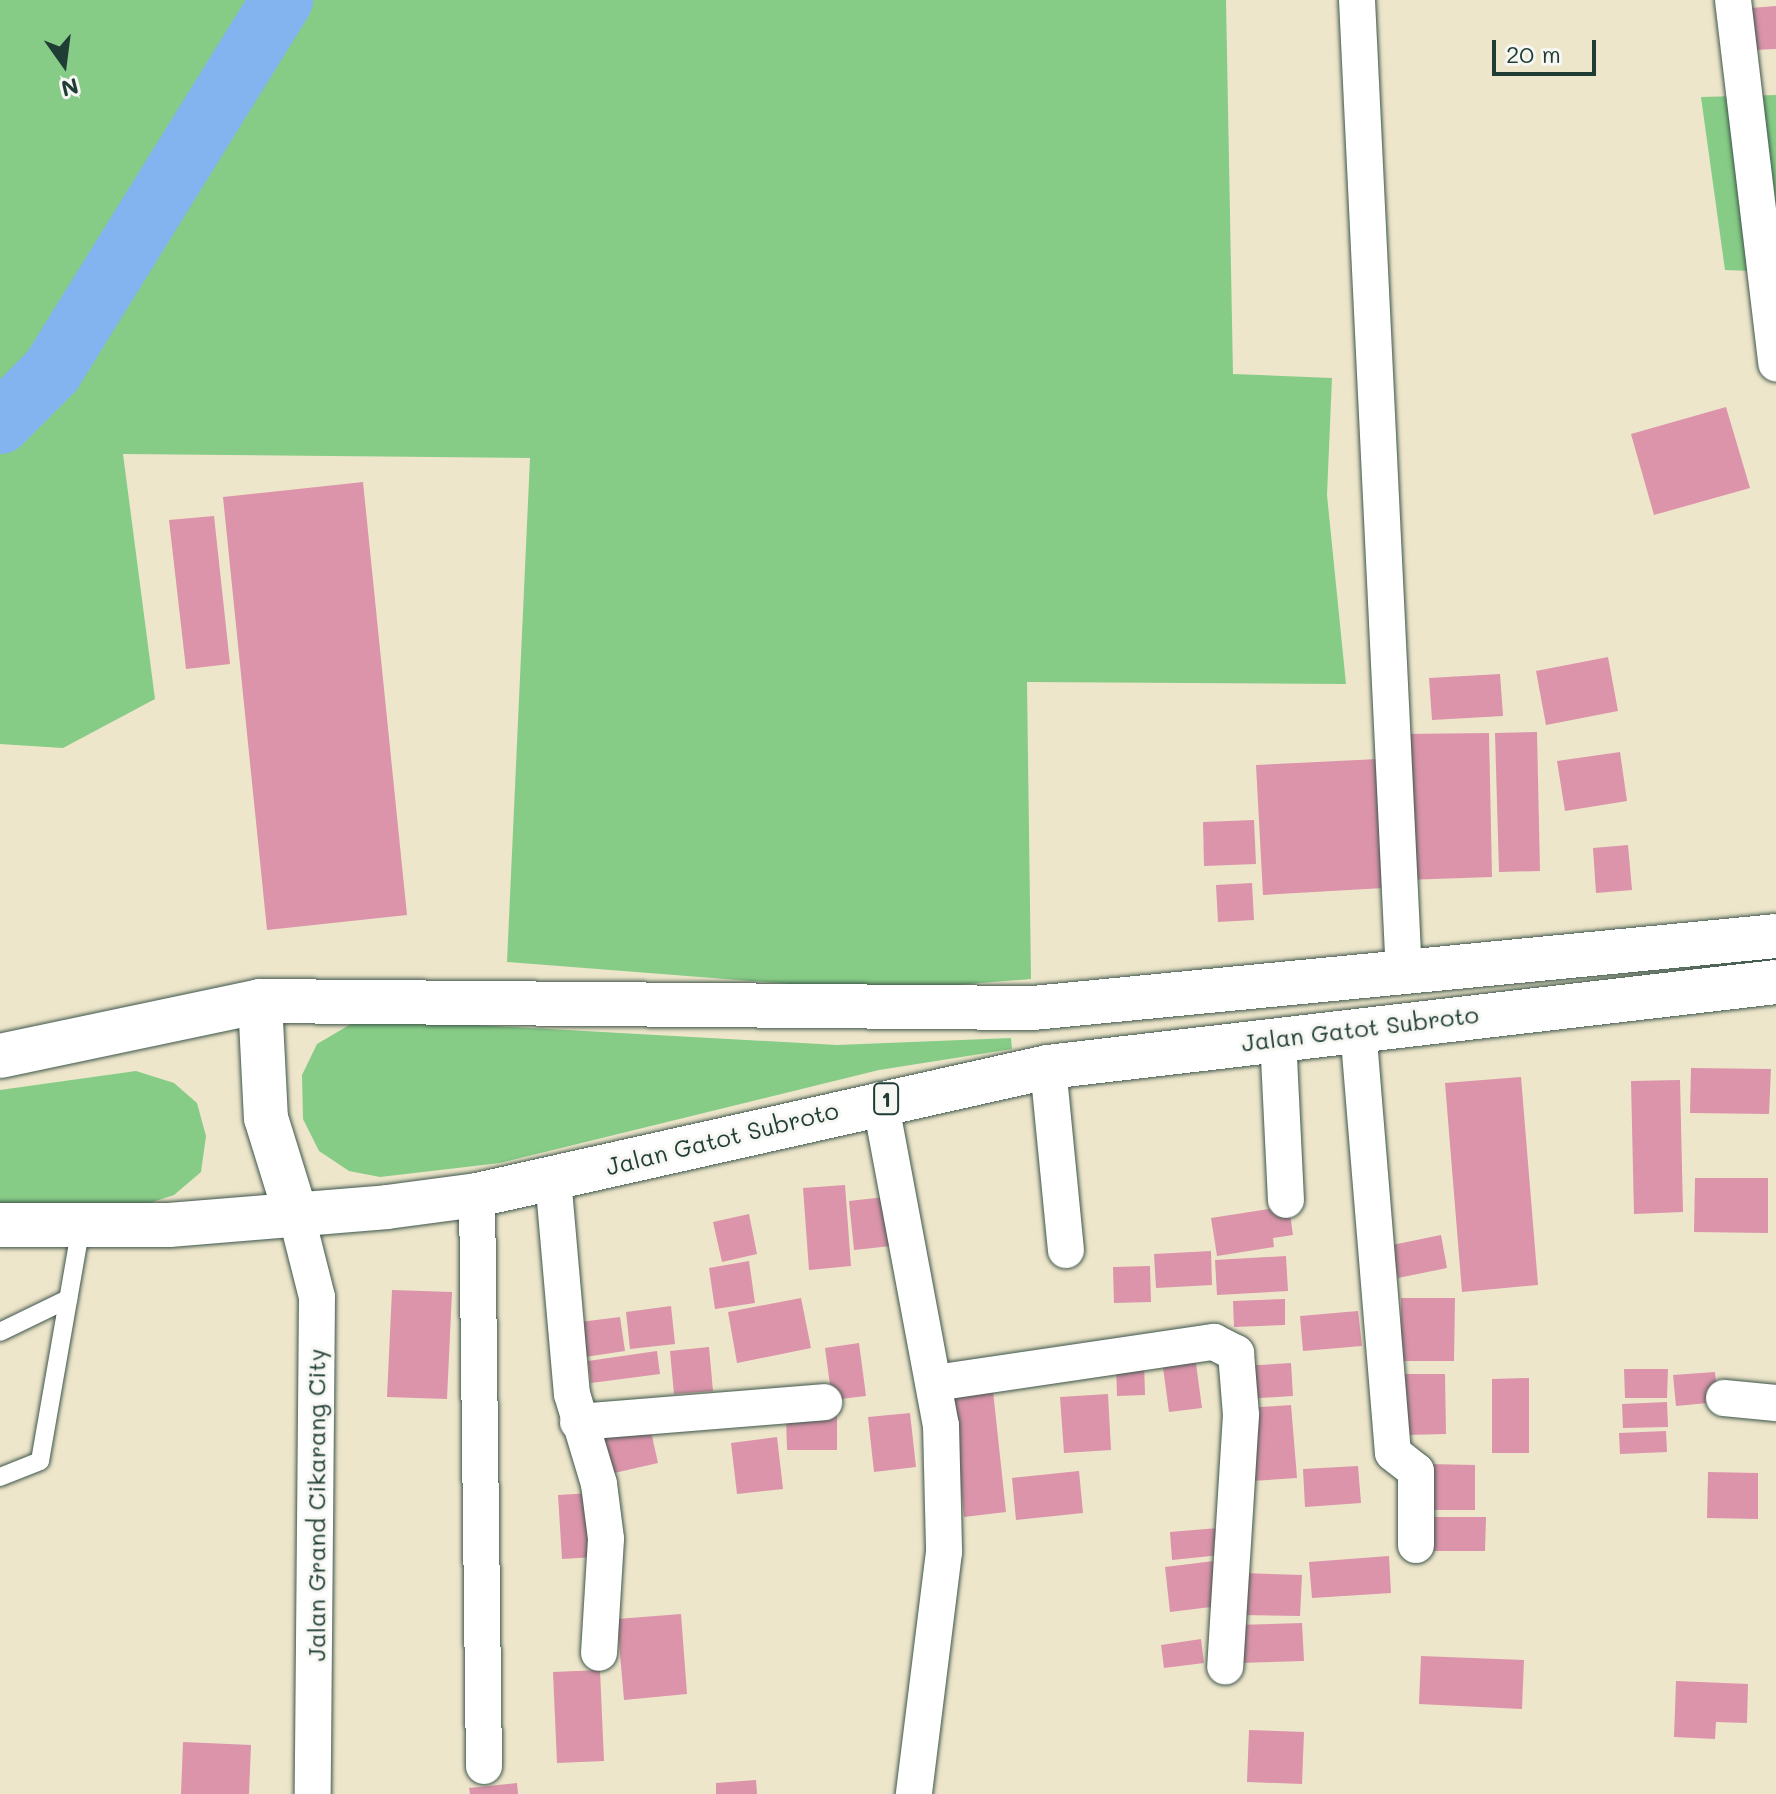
<!DOCTYPE html>
<style>
body{margin:0}
#map{position:relative;width:1776px;height:1794px;overflow:hidden;background:#eee6cb;font-family:Mali,sans-serif}
div>[style]{position:absolute}
[style*='--x']{left:calc(var(--x)*1px);top:calc(var(--y)*1px);width:calc(var(--w)*1px);rotate:calc(var(--a)*1deg)}
.green>*{inset:0;background:#86cc86}
.river>*{height:62px;margin:-31px;padding:0 31px;transform-origin:31px;border-radius:31px;background:#83b4ef}
.building>*{inset:0;background:#db94aa}
.roads{filter:drop-shadow(0 0 2px #3e564b) drop-shadow(0 0 2px #3e564b)}
.lane>*{height:18px;margin:-9px;padding:0 9px;transform-origin:9px;border-radius:9px;background:#fff}
.street>*{height:36px;margin:-18px;padding:0 18px;transform-origin:18px;border-radius:18px;background:#fff}
.highway>*{height:44px;margin:-22px;padding:0 22px;transform-origin:22px;border-radius:22px;background:#fff}
span{translate:-50% -50%;white-space:nowrap;text-align:center;line-height:1.15;-webkit-text-stroke:6px #f6f6f2;paint-order:stroke}
.shield-label span{padding:2px 6px;background:#f6f6f2;border:2px solid;border-radius:6px;-webkit-text-stroke-width:0}
.shield-label{font-size:22px;color:#1f3d34;font-weight:700}
.street-label{font-size:24px;color:#1f3d34}
.north{position:absolute;left:24px;top:24px;width:80px;height:80px;-webkit-text-stroke:6px #f6f6f2;paint-order:stroke;rotate:166deg;font-size:22px;font-weight:700;line-height:32px;text-align:center;color:#1f3d34}
.north::after{content:'';display:block;margin:auto;width:28px;height:36px;background:#1f3d34;clip-path:polygon(50% 0,100% 100%,50% 72%,0 100%)}
.scale{position:absolute;left:1492px;top:40px;width:104px;height:36px;box-sizing:border-box;border:4px solid #1f3d34;border-top:0;padding-left:10px;font-size:24px;line-height:28px;white-space:nowrap;color:#1f3d34;-webkit-text-stroke:6px #f6f6f2;paint-order:stroke}
</style>
<div id="map">
<div class="green">
<i style="clip-path:polygon(0 0,1226px 0,1233px 374px,1332px 378px,1327px 495px,1346px 684px,1027px 682px,1031px 979px,880px 991px,507px 962px,530px 458px,123px 454px,155px 699px,63px 748px,0 744px)"></i>
<i style="clip-path:polygon(1776px 95px,1776px 272px,1725px 270px,1701px 97px)"></i>
<i style="clip-path:polygon(403px 1021px,837px 1045px,1011px 1038px,1012px 1049px,879px 1070px,500px 1163px,380px 1177px,349px 1171px,319px 1151px,303px 1119px,302px 1075px,317px 1044px,351px 1024px)"></i>
<i style="clip-path:polygon(136px 1071px,174px 1083px,197px 1103px,206px 1136px,201px 1172px,174px 1195px,134px 1208px,0 1209px,0 1090px)"></i>
</div>
<div class="river">
<i style="--x:0;--y:423;--w:74;--a:-45"></i>
<i style="--x:52;--y:371;--w:437;--a:-58.2"></i>
</div>
<div class="building">
<i style="clip-path:polygon(1776px 6px,1776px 49px,1753px 50px,1751px 8px)"></i>
<i style="clip-path:polygon(1726px 407px,1750px 488px,1654px 515px,1631px 434px)"></i>
<i style="clip-path:polygon(363px 482px,407px 915px,267px 930px,223px 497px)"></i>
<i style="clip-path:polygon(214px 516px,230px 664px,186px 669px,169px 520px)"></i>
<i style="clip-path:polygon(1608px 657px,1618px 711px,1546px 725px,1536px 671px)"></i>
<i style="clip-path:polygon(1500px 674px,1503px 716px,1432px 720px,1429px 678px)"></i>
<i style="clip-path:polygon(1537px 732px,1540px 871px,1499px 872px,1495px 733px)"></i>
<i style="clip-path:polygon(1489px 733px,1492px 877px,1405px 880px,1401px 734px)"></i>
<i style="clip-path:polygon(1620px 752px,1627px 801px,1565px 811px,1557px 761px)"></i>
<i style="clip-path:polygon(1378px 759px,1384px 888px,1263px 895px,1256px 765px)"></i>
<i style="clip-path:polygon(1254px 820px,1256px 864px,1204px 866px,1203px 822px)"></i>
<i style="clip-path:polygon(1628px 845px,1632px 890px,1596px 893px,1593px 848px)"></i>
<i style="clip-path:polygon(1252px 883px,1254px 920px,1218px 922px,1216px 885px)"></i>
<i style="clip-path:polygon(1691px 1068px,1771px 1069px,1769px 1114px,1690px 1113px)"></i>
<i style="clip-path:polygon(1521px 1077px,1538px 1285px,1462px 1292px,1445px 1083px)"></i>
<i style="clip-path:polygon(1680px 1080px,1683px 1212px,1634px 1214px,1631px 1081px)"></i>
<i style="clip-path:polygon(1695px 1178px,1768px 1178px,1768px 1233px,1694px 1232px)"></i>
<i style="clip-path:polygon(845px 1185px,851px 1266px,809px 1270px,803px 1188px)"></i>
<i style="clip-path:polygon(885px 1197px,891px 1246px,854px 1250px,849px 1201px)"></i>
<i style="clip-path:polygon(1289px 1206px,1293px 1235px,1273px 1238px,1274px 1247px,1217px 1256px,1211px 1218px)"></i>
<i style="clip-path:polygon(749px 1214px,757px 1254px,722px 1262px,713px 1222px)"></i>
<i style="clip-path:polygon(1441px 1235px,1447px 1268px,1398px 1278px,1392px 1245px)"></i>
<i style="clip-path:polygon(1211px 1251px,1212px 1285px,1156px 1288px,1154px 1254px)"></i>
<i style="clip-path:polygon(1286px 1256px,1288px 1291px,1217px 1295px,1215px 1260px)"></i>
<i style="clip-path:polygon(749px 1261px,755px 1303px,715px 1309px,709px 1268px)"></i>
<i style="clip-path:polygon(1150px 1266px,1151px 1302px,1114px 1303px,1113px 1267px)"></i>
<i style="clip-path:polygon(392px 1290px,452px 1292px,447px 1399px,387px 1397px)"></i>
<i style="clip-path:polygon(801px 1298px,811px 1348px,737px 1363px,728px 1312px)"></i>
<i style="clip-path:polygon(1401px 1298px,1455px 1298px,1454px 1361px,1401px 1361px)"></i>
<i style="clip-path:polygon(1285px 1299px,1285px 1325px,1234px 1327px,1233px 1301px)"></i>
<i style="clip-path:polygon(671px 1306px,675px 1344px,630px 1349px,626px 1312px)"></i>
<i style="clip-path:polygon(1358px 1311px,1362px 1346px,1303px 1351px,1300px 1316px)"></i>
<i style="clip-path:polygon(620px 1317px,625px 1351px,585px 1357px,580px 1322px)"></i>
<i style="clip-path:polygon(859px 1343px,866px 1396px,832px 1400px,825px 1348px)"></i>
<i style="clip-path:polygon(709px 1347px,713px 1391px,674px 1394px,670px 1351px)"></i>
<i style="clip-path:polygon(657px 1351px,660px 1374px,591px 1383px,588px 1361px)"></i>
<i style="clip-path:polygon(1195px 1356px,1202px 1408px,1169px 1412px,1162px 1360px)"></i>
<i style="clip-path:polygon(1144px 1362px,1145px 1395px,1117px 1396px,1116px 1363px)"></i>
<i style="clip-path:polygon(1291px 1363px,1293px 1396px,1243px 1399px,1242px 1366px)"></i>
<i style="clip-path:polygon(1624px 1369px,1668px 1369px,1667px 1398px,1625px 1398px)"></i>
<i style="clip-path:polygon(1715px 1372px,1718px 1402px,1676px 1406px,1673px 1375px)"></i>
<i style="clip-path:polygon(1404px 1374px,1445px 1374px,1446px 1434px,1405px 1435px)"></i>
<i style="clip-path:polygon(1529px 1378px,1529px 1453px,1492px 1453px,1492px 1379px)"></i>
<i style="clip-path:polygon(993px 1391px,1006px 1512px,964px 1517px,952px 1395px)"></i>
<i style="clip-path:polygon(1108px 1394px,1111px 1450px,1064px 1453px,1060px 1397px)"></i>
<i style="clip-path:polygon(1667px 1402px,1668px 1427px,1623px 1428px,1622px 1404px)"></i>
<i style="clip-path:polygon(1291px 1405px,1297px 1478px,1252px 1481px,1246px 1408px)"></i>
<i style="clip-path:polygon(910px 1413px,916px 1467px,874px 1472px,868px 1417px)"></i>
<i style="clip-path:polygon(786px 1416px,837px 1416px,837px 1450px,787px 1450px)"></i>
<i style="clip-path:polygon(650px 1427px,658px 1463px,610px 1474px,601px 1438px)"></i>
<i style="clip-path:polygon(1666px 1431px,1667px 1452px,1620px 1454px,1619px 1433px)"></i>
<i style="clip-path:polygon(777px 1437px,783px 1489px,737px 1494px,731px 1443px)"></i>
<i style="clip-path:polygon(1428px 1464px,1475px 1465px,1475px 1510px,1428px 1510px)"></i>
<i style="clip-path:polygon(1358px 1466px,1361px 1503px,1305px 1507px,1303px 1469px)"></i>
<i style="clip-path:polygon(1079px 1471px,1083px 1513px,1016px 1520px,1012px 1478px)"></i>
<i style="clip-path:polygon(1708px 1472px,1758px 1473px,1758px 1519px,1707px 1518px)"></i>
<i style="clip-path:polygon(591px 1493px,595px 1557px,562px 1559px,558px 1495px)"></i>
<i style="clip-path:polygon(1421px 1517px,1486px 1517px,1485px 1551px,1420px 1551px)"></i>
<i style="clip-path:polygon(1218px 1528px,1221px 1555px,1172px 1560px,1170px 1532px)"></i>
<i style="clip-path:polygon(1389px 1556px,1391px 1593px,1312px 1598px,1309px 1562px)"></i>
<i style="clip-path:polygon(1214px 1561px,1219px 1606px,1170px 1612px,1165px 1567px)"></i>
<i style="clip-path:polygon(1243px 1573px,1302px 1575px,1300px 1616px,1241px 1615px)"></i>
<i style="clip-path:polygon(681px 1614px,687px 1694px,624px 1700px,617px 1619px)"></i>
<i style="clip-path:polygon(1302px 1623px,1304px 1661px,1238px 1663px,1237px 1625px)"></i>
<i style="clip-path:polygon(1201px 1639px,1204px 1663px,1164px 1668px,1161px 1645px)"></i>
<i style="clip-path:polygon(1421px 1656px,1524px 1660px,1522px 1709px,1419px 1704px)"></i>
<i style="clip-path:polygon(600px 1670px,604px 1761px,557px 1763px,553px 1672px)"></i>
<i style="clip-path:polygon(1676px 1681px,1748px 1684px,1747px 1723px,1716px 1722px,1715px 1739px,1674px 1737px)"></i>
<i style="clip-path:polygon(1249px 1730px,1304px 1732px,1302px 1784px,1247px 1782px)"></i>
<i style="clip-path:polygon(183px 1742px,251px 1745px,249px 1794px,181px 1794px)"></i>
<i style="clip-path:polygon(756px 1780px,757px 1794px,716px 1794px,716px 1783px)"></i>
<i style="clip-path:polygon(517px 1783px,518px 1794px,470px 1794px,469px 1788px)"></i>
</div>
<div class="roads">
<div class="lane">
<i style="--x:0;--y:1332;--w:76;--a:-25.9"></i>
<i style="--x:0;--y:1477;--w:43;--a:-21.8"></i>
<i style="--x:40;--y:1461;--w:238;--a:-80.1"></i>
</div>
<div class="street">
<i style="--x:1357;--y:0;--w:975;--a:87.24"></i>
<i style="--x:1733;--y:0;--w:366;--a:83.2"></i>
<i style="--x:1358;--y:1028;--w:426;--a:85.3"></i>
<i style="--x:1393;--y:1453;--w:29;--a:38"></i>
<i style="--x:1416;--y:1471;--w:74;--a:90"></i>
<i style="--x:1278;--y:1037;--w:163;--a:87.2"></i>
<i style="--x:1048;--y:1067;--w:184;--a:84.4"></i>
<i style="--x:880;--y:1100;--w:331;--a:79.4"></i>
<i style="--x:941;--y:1425;--w:127;--a:88.6"></i>
<i style="--x:944;--y:1552;--w:244;--a:97.1"></i>
<i style="--x:553;--y:1178;--w:217;--a:85"></i>
<i style="--x:572;--y:1394;--w:94;--a:73.3"></i>
<i style="--x:599;--y:1484;--w:55;--a:82.7"></i>
<i style="--x:606;--y:1539;--w:114;--a:93.5"></i>
<i style="--x:477;--y:1195;--w:571;--a:89.3"></i>
<i style="--x:297;--y:1218;--w:81;--a:75.8"></i>
<i style="--x:317;--y:1297;--w:497;--a:90.5"></i>
<i style="--x:935;--y:1383;--w:282;--a:-8.4"></i>
<i style="--x:1214;--y:1342;--w:25;--a:27"></i>
<i style="--x:1236;--y:1353;--w:62;--a:85.4"></i>
<i style="--x:1241;--y:1415;--w:252;--a:93.6"></i>
<i style="--x:1724;--y:1398;--w:52;--a:5.5"></i>
<i style="--x:578;--y:1422;--w:247;--a:-4.6"></i>
</div>
<div class="highway">
<i style="--x:260;--y:1001;--w:117;--a:87.1"></i>
<i style="--x:266;--y:1118;--w:105;--a:72.8"></i>
<i style="--x:0;--y:1056;--w:266;--a:-11.9"></i>
<i style="--x:260;--y:1001;--w:773;--a:0.52"></i>
<i style="--x:1033;--y:1008;--w:746;--a:-5.53"></i>
<i style="--x:0;--y:1225;--w:169;--a:0"></i>
<i style="--x:169;--y:1225;--w:219;--a:-4.7"></i>
<i style="--x:387;--y:1207;--w:91;--a:-7.6"></i>
<i style="--x:477;--y:1195;--w:585;--a:-12.64"></i>
<i style="--x:1048;--y:1067;--w:733;--a:-6.66"></i>
</div>
</div>
<div class="shield-label">
<span style="left:886px;top:1099px">1</span>
</div>
<div class="street-label">
<span style="left:1360px;top:1028px;rotate:-7deg">Jalan Gatot Subroto</span>
<span style="left:722px;top:1138px;rotate:-14deg">Jalan Gatot Subroto</span>
<span style="left:316px;top:1505px;rotate:-90deg">Jalan Grand Cikarang City</span>
</div>
<div class="north">N</div>
<div class="scale">20 m</div>
</div>
